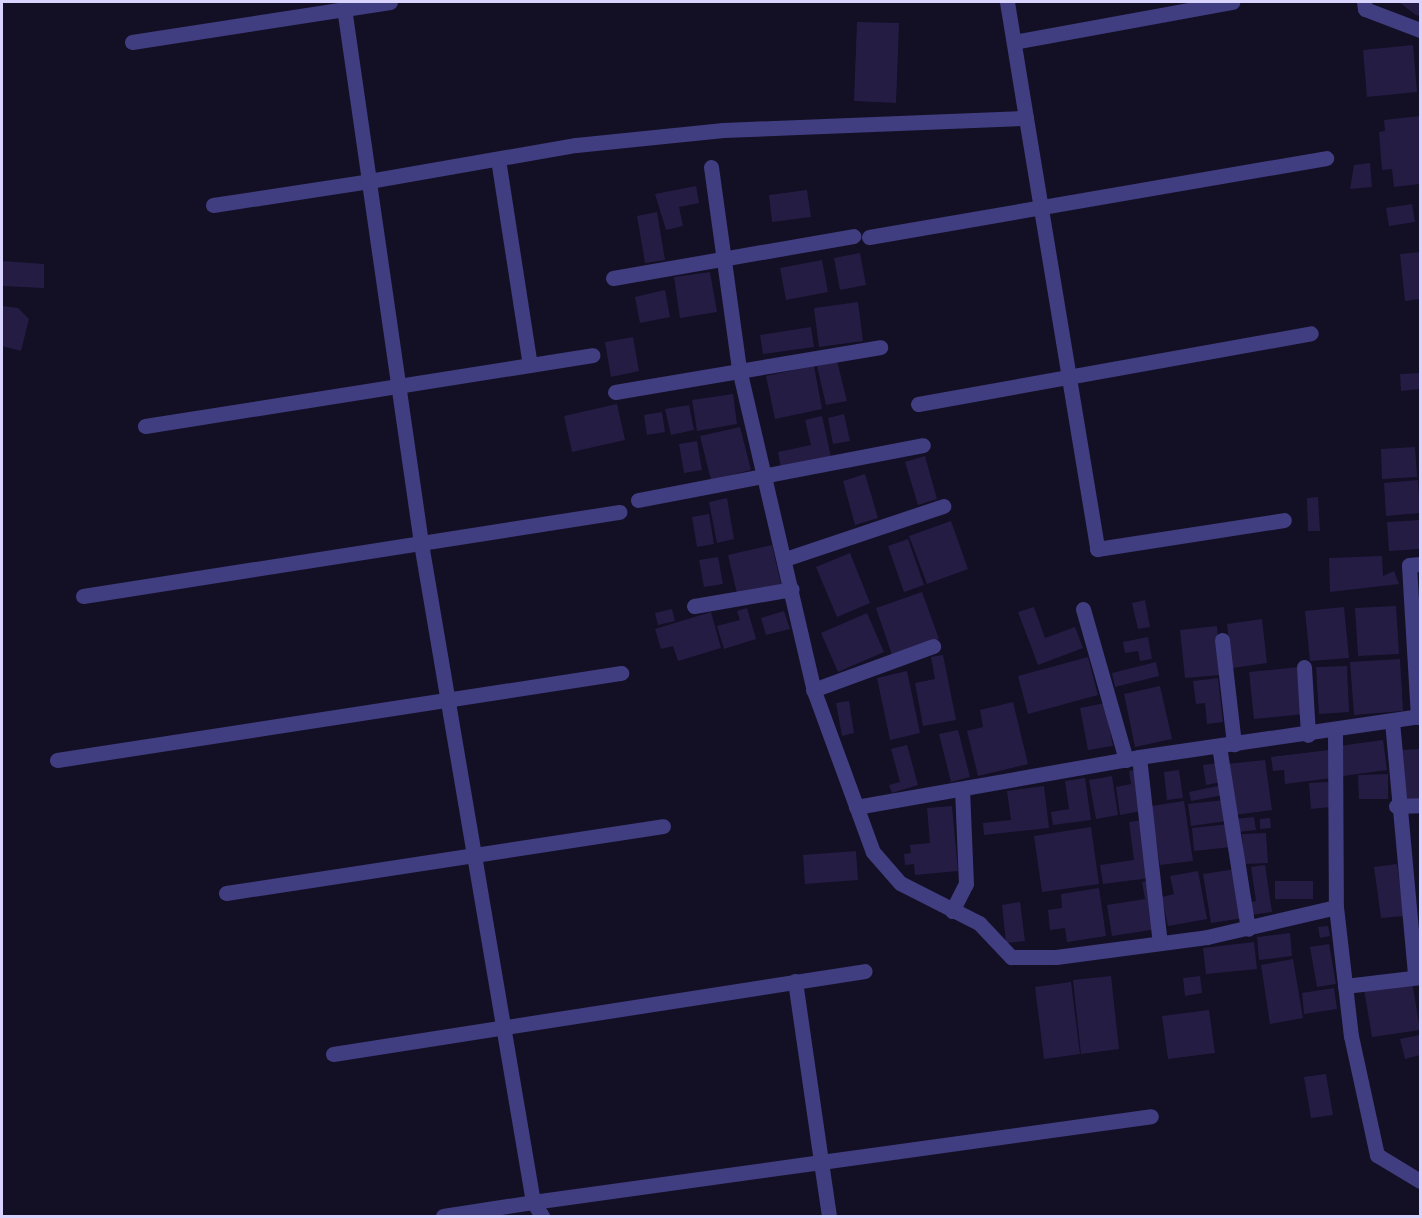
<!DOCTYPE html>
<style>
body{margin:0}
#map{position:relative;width:1422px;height:1218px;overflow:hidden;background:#130f24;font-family:Helvetica,sans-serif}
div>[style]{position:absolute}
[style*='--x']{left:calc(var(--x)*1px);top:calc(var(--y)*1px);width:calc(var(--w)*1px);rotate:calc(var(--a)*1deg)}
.building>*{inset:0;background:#251c44}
.minor>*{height:15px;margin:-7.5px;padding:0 7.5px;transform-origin:7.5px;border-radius:7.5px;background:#403d80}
span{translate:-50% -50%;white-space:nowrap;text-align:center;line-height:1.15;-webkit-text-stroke:5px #130f24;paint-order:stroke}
.frame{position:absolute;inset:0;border:3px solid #d9d4fd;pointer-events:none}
</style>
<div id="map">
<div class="building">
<i style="clip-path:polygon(1399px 2px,1420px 2px,1420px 16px,1416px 15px)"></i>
<i style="clip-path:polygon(857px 22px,899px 23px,896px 103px,854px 101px)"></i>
<i style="clip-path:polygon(1413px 45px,1417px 92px,1367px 97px,1363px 50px)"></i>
<i style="clip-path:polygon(1420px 116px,1420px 184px,1394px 187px,1392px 169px,1382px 170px,1379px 132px,1385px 131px,1384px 120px)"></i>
<i style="clip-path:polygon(1370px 163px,1372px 187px,1350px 189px,1354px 165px)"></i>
<i style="clip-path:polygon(696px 186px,699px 203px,679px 207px,683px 226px,666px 230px,655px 194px)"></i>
<i style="clip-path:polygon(807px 190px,811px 217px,772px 222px,769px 195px)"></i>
<i style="clip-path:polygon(1412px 204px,1415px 222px,1389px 226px,1386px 208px)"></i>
<i style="clip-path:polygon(657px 212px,665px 260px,645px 263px,637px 216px)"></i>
<i style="clip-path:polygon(1420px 252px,1420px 299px,1405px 301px,1400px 254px)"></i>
<i style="clip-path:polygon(860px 253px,866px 285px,840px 290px,834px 258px)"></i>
<i style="clip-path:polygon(822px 260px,828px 292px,786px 300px,780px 268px)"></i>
<i style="clip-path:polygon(2px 261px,44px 264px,44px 288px,2px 286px)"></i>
<i style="clip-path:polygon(710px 272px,717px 312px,680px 318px,674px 277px)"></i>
<i style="clip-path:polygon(665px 290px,670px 317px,640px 323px,635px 297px)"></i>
<i style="clip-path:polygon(858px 302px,863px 341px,819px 347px,814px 308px)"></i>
<i style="clip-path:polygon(2px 306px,18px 308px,29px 319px,21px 351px,2px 346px)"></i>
<i style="clip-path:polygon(811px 327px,814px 347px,763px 354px,760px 335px)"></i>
<i style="clip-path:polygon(633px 337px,639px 371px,611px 377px,605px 342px)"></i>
<i style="clip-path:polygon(837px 361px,847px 401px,826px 405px,817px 366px)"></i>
<i style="clip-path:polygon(814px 366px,822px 409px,775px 419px,766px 376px)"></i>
<i style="clip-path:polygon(1420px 373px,1420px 389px,1401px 391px,1400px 374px)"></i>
<i style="clip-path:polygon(733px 394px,737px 424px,697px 431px,692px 400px)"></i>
<i style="clip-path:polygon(617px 404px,625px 440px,572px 452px,564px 416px)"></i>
<i style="clip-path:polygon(689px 405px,694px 430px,671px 435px,665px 409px)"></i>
<i style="clip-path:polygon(662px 412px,665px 432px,647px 435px,644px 415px)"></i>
<i style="clip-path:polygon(844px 414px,850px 441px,833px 444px,828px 418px)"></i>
<i style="clip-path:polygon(822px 416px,831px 457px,781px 468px,778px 452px,811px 445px,805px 420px)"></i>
<i style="clip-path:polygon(740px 427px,751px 470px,711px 480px,700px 436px)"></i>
<i style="clip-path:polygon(697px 441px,702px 470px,684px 473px,679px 444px)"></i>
<i style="clip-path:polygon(1415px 447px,1417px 477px,1382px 479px,1381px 449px)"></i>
<i style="clip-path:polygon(925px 456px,937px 499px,918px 505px,905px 462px)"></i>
<i style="clip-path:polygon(865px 474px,878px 518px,855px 525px,843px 481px)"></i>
<i style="clip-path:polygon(1418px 480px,1420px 513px,1386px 516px,1384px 483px)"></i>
<i style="clip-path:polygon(1318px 497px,1320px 531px,1308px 531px,1307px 498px)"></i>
<i style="clip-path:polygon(727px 498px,734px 539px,717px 543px,709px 502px)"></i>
<i style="clip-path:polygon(709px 514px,714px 544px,697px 547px,692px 517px)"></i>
<i style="clip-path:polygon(1420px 520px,1420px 549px,1389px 551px,1387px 522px)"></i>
<i style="clip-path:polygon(951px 521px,968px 569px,927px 584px,909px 536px)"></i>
<i style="clip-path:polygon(908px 539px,924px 585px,904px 592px,888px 546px)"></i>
<i style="clip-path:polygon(772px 545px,781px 584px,737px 594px,728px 555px)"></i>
<i style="clip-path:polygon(850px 553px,870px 603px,837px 617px,816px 567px)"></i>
<i style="clip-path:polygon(1382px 556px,1383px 576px,1394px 571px,1399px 584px,1330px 592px,1329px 558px)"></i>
<i style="clip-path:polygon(718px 557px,723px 584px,704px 587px,699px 560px)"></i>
<i style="clip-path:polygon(922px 592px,939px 639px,892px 655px,876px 608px)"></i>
<i style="clip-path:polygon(1145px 600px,1150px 627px,1138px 629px,1132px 603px)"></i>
<i style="clip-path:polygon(1396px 606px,1399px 654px,1358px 656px,1355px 608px)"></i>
<i style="clip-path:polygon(1034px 607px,1045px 638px,1075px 627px,1083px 648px,1038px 665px,1018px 612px)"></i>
<i style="clip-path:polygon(1344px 607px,1349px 658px,1310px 661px,1305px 611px)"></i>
<i style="clip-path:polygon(747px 608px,756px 639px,724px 649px,717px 626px,740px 620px,737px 611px)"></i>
<i style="clip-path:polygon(672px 609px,675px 621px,658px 625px,655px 613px)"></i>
<i style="clip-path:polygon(784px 611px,790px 629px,766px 635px,761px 618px)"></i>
<i style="clip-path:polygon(711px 612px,721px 648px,678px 661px,673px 646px,661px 649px,655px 629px)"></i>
<i style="clip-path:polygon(867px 613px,884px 652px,838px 672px,821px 633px)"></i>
<i style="clip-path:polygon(1262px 619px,1267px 663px,1232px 668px,1227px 624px)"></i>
<i style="clip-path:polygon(1217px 626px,1221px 675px,1185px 678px,1180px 630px)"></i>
<i style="clip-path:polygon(1148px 637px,1152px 659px,1140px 661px,1138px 651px,1125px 653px,1123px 642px)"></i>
<i style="clip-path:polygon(943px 655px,956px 720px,923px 726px,915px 683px,935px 679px,931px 657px)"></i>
<i style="clip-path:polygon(1088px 657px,1098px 695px,1028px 714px,1018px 676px)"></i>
<i style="clip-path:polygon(1400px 659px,1403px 711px,1354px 715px,1350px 662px)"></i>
<i style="clip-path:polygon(1156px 662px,1159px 676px,1115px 687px,1112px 673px)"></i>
<i style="clip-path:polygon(1347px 666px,1349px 712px,1319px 714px,1316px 667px)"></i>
<i style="clip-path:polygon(1299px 667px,1304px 714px,1254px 719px,1249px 672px)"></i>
<i style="clip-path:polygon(907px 671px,920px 733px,890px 740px,877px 678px)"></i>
<i style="clip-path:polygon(1218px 678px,1223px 722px,1207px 724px,1205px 703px,1196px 704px,1193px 681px)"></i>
<i style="clip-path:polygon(1160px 686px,1172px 739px,1135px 747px,1124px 694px)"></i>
<i style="clip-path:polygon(849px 701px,854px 733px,842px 736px,836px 703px)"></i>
<i style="clip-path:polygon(1013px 702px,1028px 764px,978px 776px,967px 731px,983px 727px,980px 710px)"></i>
<i style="clip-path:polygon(1105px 703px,1113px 746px,1088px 750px,1080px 708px)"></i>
<i style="clip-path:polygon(958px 730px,970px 777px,951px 782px,939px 734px)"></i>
<i style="clip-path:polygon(1383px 740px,1387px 770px,1343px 776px,1339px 746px)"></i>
<i style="clip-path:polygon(907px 745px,918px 785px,892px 793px,889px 785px,900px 782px,891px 749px)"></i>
<i style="clip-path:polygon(1420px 749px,1420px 800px,1401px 800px,1401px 750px)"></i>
<i style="clip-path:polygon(1329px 750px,1332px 778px,1285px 784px,1284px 770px,1273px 771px,1271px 757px)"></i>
<i style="clip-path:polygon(1265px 760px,1272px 810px,1234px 815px,1227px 764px)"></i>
<i style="clip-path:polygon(1219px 763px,1222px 782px,1206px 785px,1203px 765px)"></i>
<i style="clip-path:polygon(1135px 770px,1141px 811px,1120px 815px,1116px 787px,1131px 784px,1129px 771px)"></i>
<i style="clip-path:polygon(1179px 770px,1183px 798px,1167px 800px,1164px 772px)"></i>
<i style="clip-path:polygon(1388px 774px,1388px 799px,1359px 799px,1358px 775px)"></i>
<i style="clip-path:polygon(1112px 776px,1118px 815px,1096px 819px,1089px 780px)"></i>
<i style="clip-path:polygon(1085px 778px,1091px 820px,1053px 825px,1051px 812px,1069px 809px,1065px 781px)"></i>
<i style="clip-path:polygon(1328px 782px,1330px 807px,1311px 809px,1309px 783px)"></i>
<i style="clip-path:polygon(1222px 785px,1224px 795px,1191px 801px,1189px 792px)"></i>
<i style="clip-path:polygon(1044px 786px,1049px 828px,984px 835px,983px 823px,1011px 820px,1007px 791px)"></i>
<i style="clip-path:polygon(1225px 800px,1227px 821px,1191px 826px,1188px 804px)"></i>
<i style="clip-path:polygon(1184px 801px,1193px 861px,1160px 865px,1151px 806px)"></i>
<i style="clip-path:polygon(952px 806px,958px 871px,915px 875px,914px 864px,905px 865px,904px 854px,911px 853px,910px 845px,930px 843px,927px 808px)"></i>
<i style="clip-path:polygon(1254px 817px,1256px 830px,1237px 832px,1235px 819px)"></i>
<i style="clip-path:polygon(1270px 818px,1271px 828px,1260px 829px,1260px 819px)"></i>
<i style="clip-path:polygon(1142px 820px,1150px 878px,1103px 884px,1100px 865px,1134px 860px,1129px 822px)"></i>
<i style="clip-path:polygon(1229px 824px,1231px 847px,1194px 851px,1192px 828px)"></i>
<i style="clip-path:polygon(1091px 827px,1099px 884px,1042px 892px,1034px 836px)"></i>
<i style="clip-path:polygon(1266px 833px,1268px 863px,1244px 864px,1242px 834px)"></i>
<i style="clip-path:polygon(856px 851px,858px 880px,805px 884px,803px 855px)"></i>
<i style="clip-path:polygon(1397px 864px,1404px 916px,1381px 918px,1374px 867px)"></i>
<i style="clip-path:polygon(1265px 865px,1272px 912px,1251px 915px,1250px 902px,1256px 901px,1251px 867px)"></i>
<i style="clip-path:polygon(1236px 869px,1244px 918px,1211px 923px,1203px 874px)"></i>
<i style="clip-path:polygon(1198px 871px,1207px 919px,1168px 926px,1162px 897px,1174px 894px,1170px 876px)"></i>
<i style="clip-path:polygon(1149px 881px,1157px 929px,1112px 936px,1107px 905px,1145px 899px,1142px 882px)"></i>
<i style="clip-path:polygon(1275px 881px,1313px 881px,1313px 899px,1275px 899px)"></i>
<i style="clip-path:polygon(1099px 888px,1106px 936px,1067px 942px,1065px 928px,1050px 930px,1048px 910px,1062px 908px,1061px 894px)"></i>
<i style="clip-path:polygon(1020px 902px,1025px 941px,1006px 943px,1002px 905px)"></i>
<i style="clip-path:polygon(1328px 926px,1330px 936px,1320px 938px,1318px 927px)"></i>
<i style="clip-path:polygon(1290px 933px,1292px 956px,1259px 960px,1257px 937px)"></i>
<i style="clip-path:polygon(1254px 942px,1257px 969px,1206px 974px,1203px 948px)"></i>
<i style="clip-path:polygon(1329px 944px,1336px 984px,1317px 987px,1310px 947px)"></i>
<i style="clip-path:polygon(1293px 959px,1303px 1018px,1270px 1024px,1261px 965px)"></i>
<i style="clip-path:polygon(1111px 976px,1119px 1049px,1081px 1054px,1073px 980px)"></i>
<i style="clip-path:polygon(1200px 976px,1202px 993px,1185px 996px,1183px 978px)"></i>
<i style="clip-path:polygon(1412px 981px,1420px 1030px,1372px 1037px,1364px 989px)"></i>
<i style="clip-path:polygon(1071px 982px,1080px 1054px,1044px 1059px,1035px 987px)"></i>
<i style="clip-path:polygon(1334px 988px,1337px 1009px,1304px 1014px,1302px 993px)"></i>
<i style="clip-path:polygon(1209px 1010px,1215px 1053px,1168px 1059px,1162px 1016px)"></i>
<i style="clip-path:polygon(1420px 1035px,1420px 1055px,1405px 1059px,1400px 1039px)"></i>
<i style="clip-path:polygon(1326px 1074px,1333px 1115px,1311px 1118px,1304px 1077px)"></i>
</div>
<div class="minor">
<i style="--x:1364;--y:2;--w:7;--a:82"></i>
<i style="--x:1365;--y:9;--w:59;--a:20.9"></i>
<i style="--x:132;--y:42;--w:261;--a:-8.8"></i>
<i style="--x:1014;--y:42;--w:222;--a:-10.4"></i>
<i style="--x:1026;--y:118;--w:437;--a:80.6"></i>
<i style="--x:1097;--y:549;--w:189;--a:-8.8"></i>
<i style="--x:498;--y:159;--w:208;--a:81.2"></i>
<i style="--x:711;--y:167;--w:204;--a:82.1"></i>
<i style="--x:739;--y:369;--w:331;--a:76.9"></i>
<i style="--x:814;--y:691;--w:171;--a:69.9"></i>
<i style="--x:873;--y:852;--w:41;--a:48.9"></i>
<i style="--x:900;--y:883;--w:89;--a:26.9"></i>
<i style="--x:979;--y:923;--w:47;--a:46.7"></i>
<i style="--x:1011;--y:957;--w:45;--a:0"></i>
<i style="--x:1056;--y:957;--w:152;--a:-7.5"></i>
<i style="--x:1207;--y:937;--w:132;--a:-13.1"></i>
<i style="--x:213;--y:205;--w:158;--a:-8.7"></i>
<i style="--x:369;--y:181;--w:175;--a:-98.2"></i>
<i style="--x:869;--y:237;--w:464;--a:-9.8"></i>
<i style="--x:613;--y:278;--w:244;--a:-9.9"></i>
<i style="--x:615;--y:392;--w:269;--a:-9.6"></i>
<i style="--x:918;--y:404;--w:399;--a:-10.2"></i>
<i style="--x:145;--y:426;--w:453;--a:-9"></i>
<i style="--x:638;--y:500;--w:290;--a:-10.9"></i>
<i style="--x:785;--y:559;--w:167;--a:-18.5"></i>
<i style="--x:83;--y:596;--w:543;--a:-8.91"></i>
<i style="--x:694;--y:606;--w:99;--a:-9.8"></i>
<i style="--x:1083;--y:609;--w:157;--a:74.1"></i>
<i style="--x:1222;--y:640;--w:105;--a:83.4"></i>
<i style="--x:1304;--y:667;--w:68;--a:86.6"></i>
<i style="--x:813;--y:690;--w:128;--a:-20.1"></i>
<i style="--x:1418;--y:717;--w:152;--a:-93.4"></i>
<i style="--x:1409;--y:565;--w:11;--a:-5"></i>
<i style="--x:1392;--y:721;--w:255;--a:84.8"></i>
<i style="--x:1335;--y:732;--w:175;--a:89.7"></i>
<i style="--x:1336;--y:907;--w:130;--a:83.4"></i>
<i style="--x:1351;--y:1036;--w:122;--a:77.7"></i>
<i style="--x:1377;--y:1155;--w:50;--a:31.2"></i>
<i style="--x:1219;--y:746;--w:185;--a:81"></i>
<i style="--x:1139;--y:757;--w:187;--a:83.6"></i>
<i style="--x:57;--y:760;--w:571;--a:-8.77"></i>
<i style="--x:1396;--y:806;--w:24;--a:-2"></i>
<i style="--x:856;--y:807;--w:287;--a:-10"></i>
<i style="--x:1139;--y:757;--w:284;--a:-8.3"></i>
<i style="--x:226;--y:893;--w:442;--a:-8.7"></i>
<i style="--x:952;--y:911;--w:30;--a:-63"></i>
<i style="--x:966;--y:884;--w:95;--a:-92.4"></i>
<i style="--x:795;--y:981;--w:183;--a:81.8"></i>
<i style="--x:821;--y:1162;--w:291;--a:172.1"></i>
<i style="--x:533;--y:1202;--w:668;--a:-99.65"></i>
<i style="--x:421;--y:543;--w:366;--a:-98.2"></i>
<i style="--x:369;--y:181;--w:210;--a:-9.9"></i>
<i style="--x:576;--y:145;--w:148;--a:-5.8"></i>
<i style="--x:723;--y:130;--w:303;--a:-2.3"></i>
<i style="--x:1026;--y:118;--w:118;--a:-99.3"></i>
<i style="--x:1345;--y:986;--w:76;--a:-6.8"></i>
<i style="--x:333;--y:1054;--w:538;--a:-8.87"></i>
<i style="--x:443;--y:1216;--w:91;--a:-8.8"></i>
<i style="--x:533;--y:1202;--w:17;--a:57"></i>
<i style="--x:829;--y:1216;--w:55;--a:-98.4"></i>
<i style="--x:821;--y:1162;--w:333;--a:-7.9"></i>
</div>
<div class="frame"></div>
</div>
